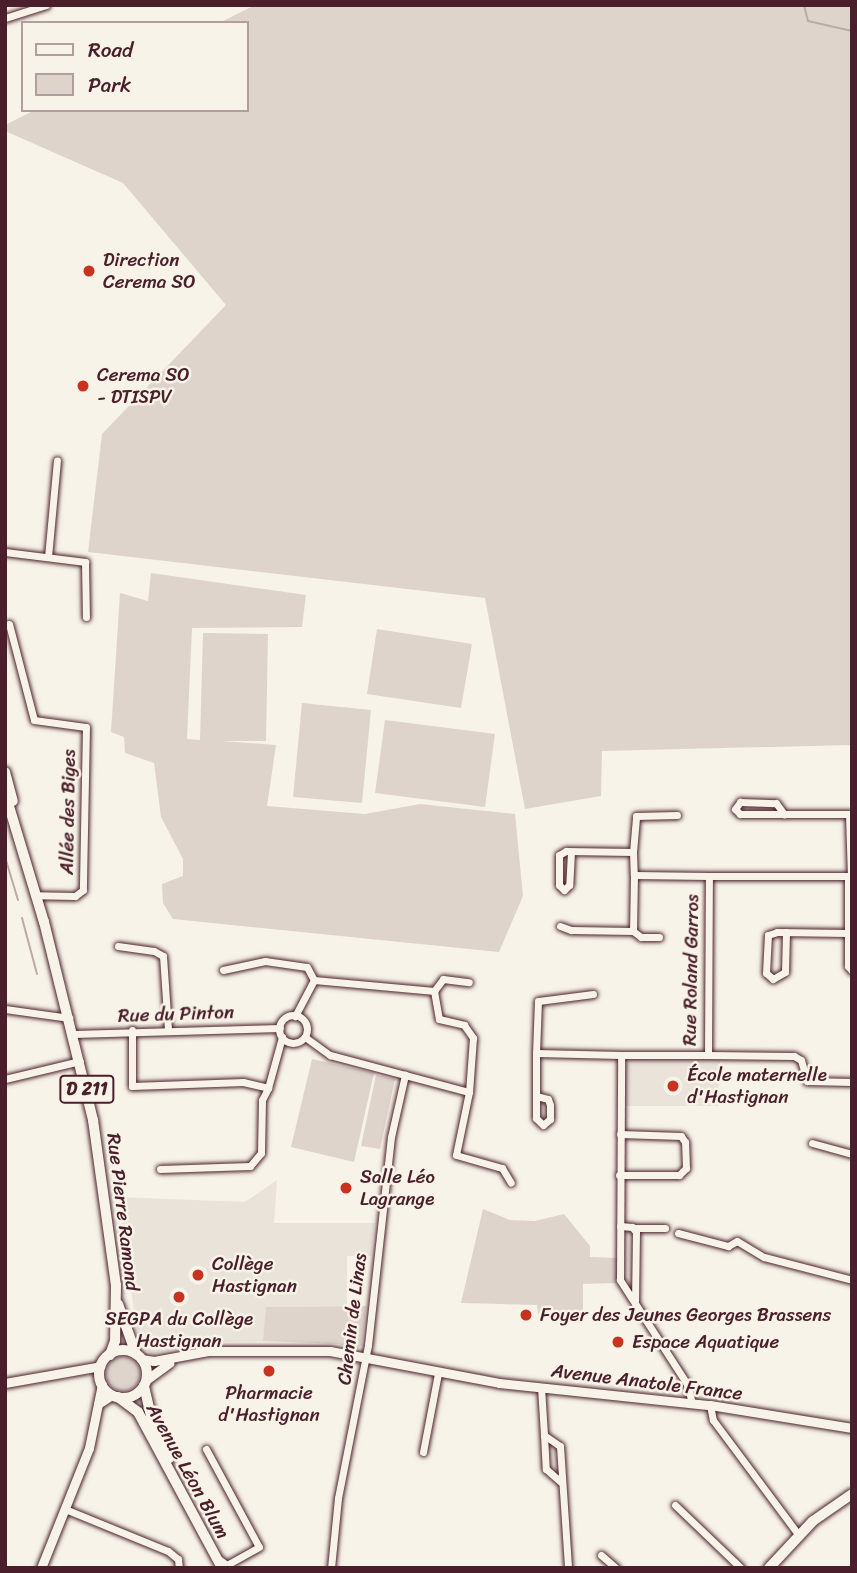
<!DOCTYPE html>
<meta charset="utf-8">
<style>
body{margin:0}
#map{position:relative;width:857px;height:1573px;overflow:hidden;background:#f7f3e8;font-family:Sriracha,sans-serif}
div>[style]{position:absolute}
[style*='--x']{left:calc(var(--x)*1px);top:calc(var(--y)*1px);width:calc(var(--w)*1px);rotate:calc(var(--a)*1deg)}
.built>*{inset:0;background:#eae3da}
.green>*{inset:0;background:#ded4cc}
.round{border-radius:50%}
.stream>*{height:2px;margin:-1px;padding:0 1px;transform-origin:1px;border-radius:1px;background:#bcaaa7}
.roads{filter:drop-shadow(0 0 2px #4a1f2b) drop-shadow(0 0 2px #4a1f2b)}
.minor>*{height:7px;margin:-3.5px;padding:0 3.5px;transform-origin:3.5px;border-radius:3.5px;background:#f7f3e8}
.minor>.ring{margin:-3.5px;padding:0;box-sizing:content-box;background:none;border:7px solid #f7f3e8;border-radius:50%}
.tertiary>*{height:9px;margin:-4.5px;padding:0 4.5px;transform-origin:4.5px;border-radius:4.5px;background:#f7f3e8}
.secondary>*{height:10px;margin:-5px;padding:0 5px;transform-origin:5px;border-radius:5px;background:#f7f3e8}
.primary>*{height:10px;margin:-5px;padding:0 5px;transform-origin:5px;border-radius:5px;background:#f7f3e8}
.primary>.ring{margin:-5px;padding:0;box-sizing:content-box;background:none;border:10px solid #f7f3e8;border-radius:50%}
.dots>*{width:19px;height:19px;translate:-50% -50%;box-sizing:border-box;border:4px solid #f7f3e8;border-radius:50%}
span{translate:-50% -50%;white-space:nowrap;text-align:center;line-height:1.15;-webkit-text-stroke:5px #f7f3e8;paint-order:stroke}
.shield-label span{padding:2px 5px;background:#f7f3e8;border:2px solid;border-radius:5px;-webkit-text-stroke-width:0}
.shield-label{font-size:18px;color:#4a1f2b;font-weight:700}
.poi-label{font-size:19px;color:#4a1f2b}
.left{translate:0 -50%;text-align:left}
.street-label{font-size:19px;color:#4a1f2b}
.frame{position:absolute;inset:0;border:7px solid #4a1f2b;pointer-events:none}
.legend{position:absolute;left:21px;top:21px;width:228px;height:91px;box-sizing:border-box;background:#f7f3e8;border:2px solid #b29e9c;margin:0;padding:9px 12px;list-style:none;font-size:21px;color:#4a1f2b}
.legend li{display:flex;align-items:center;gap:14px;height:35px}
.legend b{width:35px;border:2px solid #b29e9c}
</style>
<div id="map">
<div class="built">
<i style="clip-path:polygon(632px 1059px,720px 1060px,718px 1106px,625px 1106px,625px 1066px)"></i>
<i style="clip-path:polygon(277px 1180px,274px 1223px,375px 1223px,371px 1256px,347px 1256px,347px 1306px,267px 1307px,263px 1341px,219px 1342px,151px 1354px,139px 1346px,118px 1197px,245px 1202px)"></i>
</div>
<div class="green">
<i style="clip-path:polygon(255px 5px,852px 5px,852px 745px,602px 751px,601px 796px,525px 809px,485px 598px,88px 552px,102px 434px,226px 305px,123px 183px,5px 131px,5px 125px,35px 110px,247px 110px,247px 23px,219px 23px)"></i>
<i style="clip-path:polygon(151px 573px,306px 595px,302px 627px,192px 628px,187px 739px,200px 740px,203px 633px,268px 634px,266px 741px,222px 741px,276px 745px,267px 806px,365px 814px,420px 804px,515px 814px,523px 896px,499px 952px,173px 919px,163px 903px,162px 884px,183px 876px,183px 859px,161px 817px,154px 763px,125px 753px,124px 737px,111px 732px,120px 593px,148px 601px)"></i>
<i style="clip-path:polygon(377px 629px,472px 644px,461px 708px,367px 694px)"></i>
<i style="clip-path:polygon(302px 703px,371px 710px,362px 803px,293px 797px)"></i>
<i style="clip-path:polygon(385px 720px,495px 734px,485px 807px,375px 793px)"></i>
<i style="clip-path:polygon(312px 1059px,374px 1073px,354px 1162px,291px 1147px)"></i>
<i style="clip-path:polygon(376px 1075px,395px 1079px,380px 1149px,361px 1146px)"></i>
<i style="clip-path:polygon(483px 1209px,510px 1220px,535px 1221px,564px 1214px,590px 1246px,590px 1257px,618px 1258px,617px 1283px,583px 1284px,583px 1317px,538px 1314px,537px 1305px,461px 1303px)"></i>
<i style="clip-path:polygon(366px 1306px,362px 1345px,356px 1350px,339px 1344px,263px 1341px,266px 1307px)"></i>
<i class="round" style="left:106px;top:1357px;width:34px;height:34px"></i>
</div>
<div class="stream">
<i style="--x:804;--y:5;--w:16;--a:76"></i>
<i style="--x:808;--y:21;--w:45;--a:12.8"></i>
<i style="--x:5;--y:857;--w:45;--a:73.2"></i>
<i style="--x:22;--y:918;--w:58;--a:75"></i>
</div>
<div class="roads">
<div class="minor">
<i style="--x:5;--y:18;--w:43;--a:-17.6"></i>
<i style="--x:5;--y:552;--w:81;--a:7.1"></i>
<i style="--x:85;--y:562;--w:55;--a:89"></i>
<i style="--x:48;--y:557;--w:97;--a:-84.7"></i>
<i style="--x:9;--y:624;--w:99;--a:75.4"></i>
<i style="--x:34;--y:720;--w:52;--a:7.7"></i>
<i style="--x:86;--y:727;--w:163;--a:91.1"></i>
<i style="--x:83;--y:890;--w:10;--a:143"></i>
<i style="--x:75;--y:896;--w:39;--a:-179"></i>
<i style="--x:740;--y:802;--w:36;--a:2"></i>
<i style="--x:776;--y:803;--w:14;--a:54"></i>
<i style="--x:784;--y:814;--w:44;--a:180"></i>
<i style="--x:740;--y:814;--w:7;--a:-135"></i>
<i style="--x:735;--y:809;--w:9;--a:-54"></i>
<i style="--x:784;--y:814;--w:65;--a:0"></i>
<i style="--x:849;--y:814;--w:62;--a:88.2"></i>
<i style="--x:571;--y:852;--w:33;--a:93"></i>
<i style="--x:569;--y:885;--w:7;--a:135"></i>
<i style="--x:564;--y:890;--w:7;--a:-135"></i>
<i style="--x:559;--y:885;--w:30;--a:-90"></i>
<i style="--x:559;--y:855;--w:8;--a:-30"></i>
<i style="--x:566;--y:851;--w:67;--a:0.9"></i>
<i style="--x:633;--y:852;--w:23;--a:88"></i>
<i style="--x:634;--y:875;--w:75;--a:0.8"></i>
<i style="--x:633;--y:852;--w:36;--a:-85"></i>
<i style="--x:636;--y:816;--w:41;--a:-1.4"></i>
<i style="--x:634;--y:875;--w:56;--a:91"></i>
<i style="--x:633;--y:931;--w:10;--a:37"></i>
<i style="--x:641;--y:937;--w:18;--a:0"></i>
<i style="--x:560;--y:926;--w:12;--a:20"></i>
<i style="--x:571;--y:930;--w:62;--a:0.9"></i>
<i style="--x:786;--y:932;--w:40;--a:91.4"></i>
<i style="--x:785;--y:972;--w:14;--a:150"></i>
<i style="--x:773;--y:979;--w:9;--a:-139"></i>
<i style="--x:766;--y:973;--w:38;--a:-87"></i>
<i style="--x:768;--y:935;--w:9;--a:-18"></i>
<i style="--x:777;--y:932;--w:70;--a:0.8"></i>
<i style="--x:118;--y:946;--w:36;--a:8"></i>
<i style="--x:154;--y:951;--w:10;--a:29"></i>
<i style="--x:163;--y:956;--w:73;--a:86.1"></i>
<i style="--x:223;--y:970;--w:43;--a:-12.1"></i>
<i style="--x:265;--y:961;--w:42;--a:8.1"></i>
<i style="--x:307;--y:967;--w:15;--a:62"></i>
<i style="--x:314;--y:980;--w:41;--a:117.8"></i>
<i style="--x:314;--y:980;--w:121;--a:5.2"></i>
<i style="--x:434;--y:991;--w:28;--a:80"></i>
<i style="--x:439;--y:1019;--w:26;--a:13"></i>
<i style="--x:464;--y:1025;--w:16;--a:55"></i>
<i style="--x:473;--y:1038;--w:54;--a:94.2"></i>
<i style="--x:469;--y:1092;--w:64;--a:101.7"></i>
<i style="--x:456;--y:1155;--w:48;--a:15.8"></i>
<i style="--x:502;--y:1168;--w:17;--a:59"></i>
<i style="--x:434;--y:991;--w:15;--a:-53"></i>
<i style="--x:443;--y:979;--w:26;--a:7"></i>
<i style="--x:593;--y:994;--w:55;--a:172.7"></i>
<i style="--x:538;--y:1001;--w:52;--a:92.2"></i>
<i style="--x:536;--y:1053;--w:85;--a:1.3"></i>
<i style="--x:5;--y:1009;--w:65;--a:8"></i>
<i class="ring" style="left:279px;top:1015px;width:21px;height:21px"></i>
<i style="--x:132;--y:1030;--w:56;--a:90"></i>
<i style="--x:132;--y:1086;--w:111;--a:-2.1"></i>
<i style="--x:243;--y:1082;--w:26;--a:13"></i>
<i style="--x:268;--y:1088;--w:53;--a:-74.6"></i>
<i style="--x:74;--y:1034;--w:206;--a:-1.7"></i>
<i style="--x:305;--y:1037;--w:31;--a:36"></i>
<i style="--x:330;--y:1055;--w:144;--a:14.9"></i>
<i style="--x:708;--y:1055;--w:86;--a:0.7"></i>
<i style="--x:794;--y:1056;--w:8;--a:30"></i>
<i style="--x:801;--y:1060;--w:22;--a:74"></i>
<i style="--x:807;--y:1081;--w:45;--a:1.3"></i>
<i style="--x:5;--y:1079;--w:77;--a:-13.5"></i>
<i style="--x:536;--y:1096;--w:12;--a:14"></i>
<i style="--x:548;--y:1099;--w:6;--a:72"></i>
<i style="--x:550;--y:1105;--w:14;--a:90"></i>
<i style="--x:550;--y:1119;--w:9;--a:139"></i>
<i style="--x:543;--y:1125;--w:10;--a:-135"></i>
<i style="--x:536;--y:1118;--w:65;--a:-90"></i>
<i style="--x:812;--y:1143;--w:41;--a:15.4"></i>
<i style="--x:160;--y:1169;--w:90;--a:-1.9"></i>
<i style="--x:250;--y:1166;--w:17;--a:-50"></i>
<i style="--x:261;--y:1153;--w:53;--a:-88.9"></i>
<i style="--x:262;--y:1100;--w:13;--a:-63"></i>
<i style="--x:619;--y:1175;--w:60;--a:0"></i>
<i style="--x:679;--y:1175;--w:10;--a:-45"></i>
<i style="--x:686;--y:1168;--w:26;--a:-92"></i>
<i style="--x:685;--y:1142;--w:7;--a:-124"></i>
<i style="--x:681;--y:1136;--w:61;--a:-178.1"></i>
<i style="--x:620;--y:1226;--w:12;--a:5"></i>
<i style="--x:632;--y:1227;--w:6;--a:51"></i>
<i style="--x:636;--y:1232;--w:70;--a:90.8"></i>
<i style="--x:634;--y:1228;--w:31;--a:0"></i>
<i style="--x:678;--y:1233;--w:52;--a:14.6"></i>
<i style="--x:728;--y:1246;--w:10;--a:-29"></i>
<i style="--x:737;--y:1241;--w:31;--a:31"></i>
<i style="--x:764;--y:1257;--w:91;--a:14.6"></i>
<i style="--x:541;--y:1387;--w:48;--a:86.4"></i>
<i style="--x:544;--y:1435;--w:19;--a:35"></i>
<i style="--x:560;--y:1446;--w:122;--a:86.2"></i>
<i style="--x:692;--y:1403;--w:20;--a:-105"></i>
<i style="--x:687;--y:1384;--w:124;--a:-122.8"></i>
<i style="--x:620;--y:1280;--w:225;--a:-89.7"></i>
<i style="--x:621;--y:1055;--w:87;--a:0"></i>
<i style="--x:708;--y:1055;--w:179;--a:-89.7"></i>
<i style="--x:709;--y:876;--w:139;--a:0"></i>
<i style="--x:848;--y:876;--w:90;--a:90"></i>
<i style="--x:848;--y:966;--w:6;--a:51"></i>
<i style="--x:710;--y:1405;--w:15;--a:79"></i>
<i style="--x:713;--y:1420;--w:142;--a:53.3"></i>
<i style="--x:544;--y:1435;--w:34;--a:87"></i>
<i style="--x:546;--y:1469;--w:21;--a:41"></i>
<i style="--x:206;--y:1449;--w:111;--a:61.6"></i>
<i style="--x:259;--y:1547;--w:37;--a:151"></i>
<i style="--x:227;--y:1565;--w:9;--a:-144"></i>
<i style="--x:423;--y:1452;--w:80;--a:-79.2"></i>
<i style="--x:675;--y:1505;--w:91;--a:43.7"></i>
<i style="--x:65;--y:1509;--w:111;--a:22.2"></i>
<i style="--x:168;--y:1551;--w:13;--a:39"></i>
<i style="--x:178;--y:1559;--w:9;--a:84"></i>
<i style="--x:601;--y:1555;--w:20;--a:41"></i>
<i style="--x:331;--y:1568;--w:70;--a:-84.3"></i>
<i style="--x:338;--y:1498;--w:156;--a:-78.9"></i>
<i style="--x:368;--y:1345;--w:209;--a:-83.7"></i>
<i style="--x:391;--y:1137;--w:64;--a:-77.3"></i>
</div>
<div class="tertiary">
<i style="--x:141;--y:1359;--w:13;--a:9"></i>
<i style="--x:154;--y:1361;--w:55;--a:-10.5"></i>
<i style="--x:208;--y:1351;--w:122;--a:0"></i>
<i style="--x:330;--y:1351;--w:172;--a:10.7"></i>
<i style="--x:499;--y:1383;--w:212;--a:6"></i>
<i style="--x:710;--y:1405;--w:144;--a:9.2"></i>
<i style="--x:146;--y:1380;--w:29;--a:-36"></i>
<i style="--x:5;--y:1383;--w:97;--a:-10"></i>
<i style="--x:98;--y:1404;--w:17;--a:-33"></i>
<i style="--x:41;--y:1568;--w:129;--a:-68.2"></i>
<i style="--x:89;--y:1448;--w:65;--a:-78.5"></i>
</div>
<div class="secondary">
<i style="--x:769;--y:1568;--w:64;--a:-46.9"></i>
<i style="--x:813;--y:1521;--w:47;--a:-34.7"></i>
</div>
<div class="primary">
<i style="--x:5;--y:772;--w:30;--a:75"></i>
<i style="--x:5;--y:793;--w:135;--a:73.2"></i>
<i style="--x:44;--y:922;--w:204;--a:76.1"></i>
<i style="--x:93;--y:1120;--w:167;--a:82.1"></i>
<i style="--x:116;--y:1285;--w:56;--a:91"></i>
<i style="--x:115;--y:1341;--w:15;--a:110"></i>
<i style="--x:118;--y:1304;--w:53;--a:70.2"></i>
<i class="ring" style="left:99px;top:1350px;width:38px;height:38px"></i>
<i style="--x:144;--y:1386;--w:36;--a:77"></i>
<i style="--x:152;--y:1421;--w:41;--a:65.3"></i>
<i style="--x:118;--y:1397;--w:25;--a:37"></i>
<i style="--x:138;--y:1412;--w:177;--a:61.7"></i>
</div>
</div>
<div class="dots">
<i style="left:89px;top:271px;background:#c8321e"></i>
<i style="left:83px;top:386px;background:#c8321e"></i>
<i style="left:673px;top:1086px;background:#c8321e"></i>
<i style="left:346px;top:1188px;background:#c8321e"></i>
<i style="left:198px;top:1275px;background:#c8321e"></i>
<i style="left:179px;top:1297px;background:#c8321e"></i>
<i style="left:526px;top:1315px;background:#c8321e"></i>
<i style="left:618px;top:1342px;background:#c8321e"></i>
<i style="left:269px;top:1371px;background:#c8321e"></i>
</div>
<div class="shield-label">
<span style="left:87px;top:1089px">D 211</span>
</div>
<div class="poi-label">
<span class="left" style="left:103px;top:271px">Direction<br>Cerema SO</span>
<span class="left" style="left:97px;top:386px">Cerema SO<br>- DTISPV</span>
<span class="left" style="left:687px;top:1086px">École maternelle<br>d'Hastignan</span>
<span class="left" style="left:360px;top:1188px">Salle Léo<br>Lagrange</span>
<span class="left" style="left:212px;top:1275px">Collège<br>Hastignan</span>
<span class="left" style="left:540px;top:1315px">Foyer des Jeunes Georges Brassens</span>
<span style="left:179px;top:1330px">SEGPA du Collège<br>Hastignan</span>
<span class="left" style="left:632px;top:1342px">Espace Aquatique</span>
<span style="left:269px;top:1404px">Pharmacie<br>d'Hastignan</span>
</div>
<div class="street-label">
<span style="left:68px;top:812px;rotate:-89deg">Allée des Biges</span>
<span style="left:691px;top:970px;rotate:-89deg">Rue Roland Garros</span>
<span style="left:176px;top:1014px;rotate:-2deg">Rue du Pinton</span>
<span style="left:123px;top:1212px;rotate:83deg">Rue Pierre Ramond</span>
<span style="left:352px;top:1319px;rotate:-83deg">Chemin de Linas</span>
<span style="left:647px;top:1382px;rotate:7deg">Avenue Anatole France</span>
<span style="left:188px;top:1471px;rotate:61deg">Avenue Léon Blum</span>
</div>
<div class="frame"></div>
<ul class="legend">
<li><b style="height:9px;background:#f7f3e8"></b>Road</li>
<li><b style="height:19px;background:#ded4cc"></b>Park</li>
</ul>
</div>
